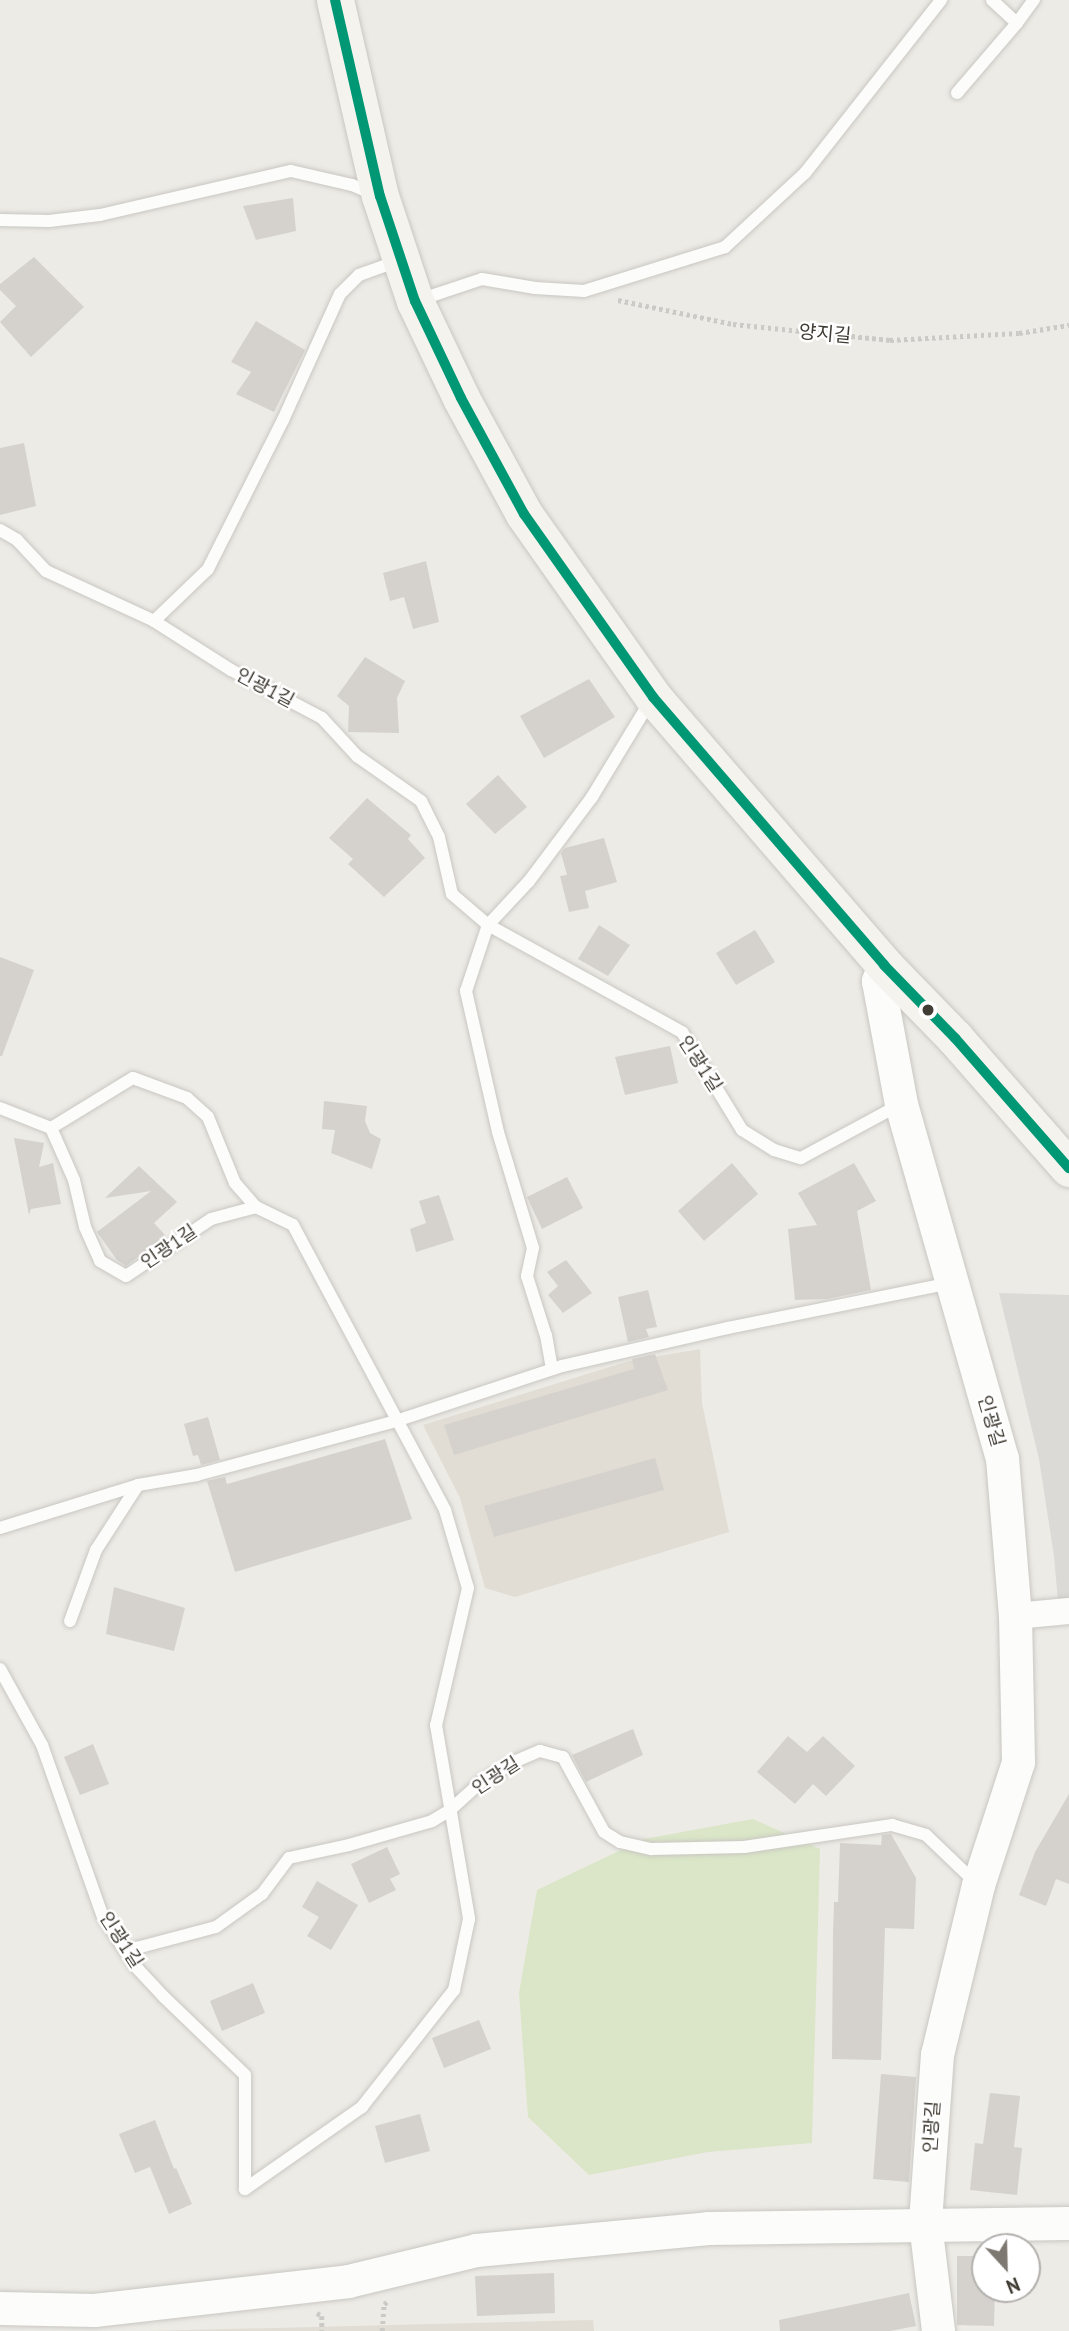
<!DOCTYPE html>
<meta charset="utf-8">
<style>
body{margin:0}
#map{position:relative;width:1069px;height:2331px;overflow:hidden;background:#edebe6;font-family:"PT Sans","Noto Sans KR",sans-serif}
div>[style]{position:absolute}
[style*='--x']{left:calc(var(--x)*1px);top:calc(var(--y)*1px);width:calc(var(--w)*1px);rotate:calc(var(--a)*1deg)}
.residential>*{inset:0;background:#e1ddd4}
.green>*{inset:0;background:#dae6c7}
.parking>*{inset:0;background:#dcdad6}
.building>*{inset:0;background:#d5d2cd}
.path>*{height:4.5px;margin-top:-2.25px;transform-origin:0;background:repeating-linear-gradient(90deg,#cbcac6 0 3.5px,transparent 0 7px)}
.roads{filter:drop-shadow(0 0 2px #c9c7c2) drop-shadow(0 0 2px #c9c7c2)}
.service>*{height:12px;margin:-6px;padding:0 6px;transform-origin:6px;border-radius:6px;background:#fcfcfb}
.minor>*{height:26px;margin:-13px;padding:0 13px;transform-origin:13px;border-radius:13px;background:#fcfcfb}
.tertiary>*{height:33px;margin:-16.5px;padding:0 16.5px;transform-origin:16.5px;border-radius:16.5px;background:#fcfcfb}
.secondary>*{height:37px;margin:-18.5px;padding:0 18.5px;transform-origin:18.5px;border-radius:18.5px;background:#f5f3ed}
.bus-1>*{height:10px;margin:-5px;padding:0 5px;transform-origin:5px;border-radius:5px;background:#009775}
.dots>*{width:19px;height:19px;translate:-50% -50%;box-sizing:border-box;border:4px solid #fff;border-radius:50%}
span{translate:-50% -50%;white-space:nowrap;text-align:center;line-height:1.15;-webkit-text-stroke:5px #fff;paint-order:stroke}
.street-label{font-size:19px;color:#413c34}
.north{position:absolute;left:971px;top:2233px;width:70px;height:70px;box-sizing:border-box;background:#fff;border:2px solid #b3b1ae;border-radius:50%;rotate:158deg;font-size:19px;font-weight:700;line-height:28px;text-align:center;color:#413c34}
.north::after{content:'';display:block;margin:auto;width:24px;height:32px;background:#7d7972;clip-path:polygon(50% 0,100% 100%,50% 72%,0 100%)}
</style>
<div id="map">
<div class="residential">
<i style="clip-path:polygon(700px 1349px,702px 1403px,729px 1532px,515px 1597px,485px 1588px,460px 1498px,423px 1425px,629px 1361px)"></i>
<i style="clip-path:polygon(593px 2320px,594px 2331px,148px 2331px)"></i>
</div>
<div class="green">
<i style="clip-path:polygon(753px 1819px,820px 1849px,812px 2143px,708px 2152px,589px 2175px,528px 2117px,519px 1993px,537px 1890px,644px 1839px)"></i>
</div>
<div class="parking">
<i style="clip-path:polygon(999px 1293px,1069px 1295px,1069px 1624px,1060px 1625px,1054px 1556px,1039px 1459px)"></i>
</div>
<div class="building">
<i style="clip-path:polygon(293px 198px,296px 231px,256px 240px,243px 206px)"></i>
<i style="clip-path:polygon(34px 257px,84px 307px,31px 357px,0 322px,16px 306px,0 290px,0 284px)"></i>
<i style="clip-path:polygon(256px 321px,305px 350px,274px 412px,236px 394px,251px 372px,231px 362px)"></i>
<i style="clip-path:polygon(24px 443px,36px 506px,0 515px,0 448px)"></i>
<i style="clip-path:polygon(426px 561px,439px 622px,413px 629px,404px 597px,390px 601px,383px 573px)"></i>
<i style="clip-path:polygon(365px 657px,405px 681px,397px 698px,399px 733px,348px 732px,349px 706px,337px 696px)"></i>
<i style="clip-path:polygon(589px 679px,615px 717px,544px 758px,520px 716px)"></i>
<i style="clip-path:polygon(498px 775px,527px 807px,495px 834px,466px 804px)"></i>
<i style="clip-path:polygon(367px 798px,411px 835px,408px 839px,425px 858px,384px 897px,348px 864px,353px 859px,329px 838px)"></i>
<i style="clip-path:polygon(604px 838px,617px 882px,585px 891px,589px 908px,569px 912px,560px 876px,567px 875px,561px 853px,565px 848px)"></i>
<i style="clip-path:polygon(599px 925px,630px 945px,608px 976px,578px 959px)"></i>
<i style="clip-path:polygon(755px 930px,775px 962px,736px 985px,716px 953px)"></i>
<i style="clip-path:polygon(0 957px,34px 970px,2px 1056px,0 1056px)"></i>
<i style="clip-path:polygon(670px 1046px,678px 1083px,625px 1095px,615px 1057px)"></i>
<i style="clip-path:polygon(324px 1101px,367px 1106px,365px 1121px,370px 1133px,381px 1139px,372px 1169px,331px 1153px,335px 1130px,322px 1129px)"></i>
<i style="clip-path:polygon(14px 1138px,44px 1143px,39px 1167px,53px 1163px,61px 1204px,31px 1209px,29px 1215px)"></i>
<i style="clip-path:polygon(732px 1163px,758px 1194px,704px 1241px,678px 1211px)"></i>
<i style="clip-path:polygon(854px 1163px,876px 1201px,857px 1211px,871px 1290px,827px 1299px,795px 1300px,788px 1229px,817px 1225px,798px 1193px)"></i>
<i style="clip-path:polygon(139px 1166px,177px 1202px,154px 1223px,166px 1236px,126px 1266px,117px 1260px,97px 1232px,151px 1191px,105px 1198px)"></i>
<i style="clip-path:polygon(567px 1177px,583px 1208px,542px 1229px,527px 1197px)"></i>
<i style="clip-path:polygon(439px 1195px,454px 1240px,416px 1252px,410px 1229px,426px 1223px,419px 1201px)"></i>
<i style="clip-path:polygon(566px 1260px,592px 1293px,563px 1313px,548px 1295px,558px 1286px,547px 1272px)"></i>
<i style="clip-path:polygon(648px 1290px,657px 1327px,646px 1329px,649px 1337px,628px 1342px,618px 1297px)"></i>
<i style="clip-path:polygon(655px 1354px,668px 1390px,454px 1455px,444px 1425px,634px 1369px,632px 1359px)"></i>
<i style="clip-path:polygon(208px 1417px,220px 1460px,201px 1465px,198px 1455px,193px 1456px,184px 1424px)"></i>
<i style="clip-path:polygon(385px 1439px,412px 1519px,235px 1572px,207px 1481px,225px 1477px,227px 1484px)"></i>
<i style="clip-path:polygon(655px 1458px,664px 1490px,494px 1537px,484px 1506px)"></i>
<i style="clip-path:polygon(114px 1587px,185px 1608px,174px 1651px,106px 1634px)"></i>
<i style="clip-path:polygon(633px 1729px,643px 1755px,586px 1782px,572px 1755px)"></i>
<i style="clip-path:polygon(788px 1736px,807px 1752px,823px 1736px,855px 1766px,826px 1796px,813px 1784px,795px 1804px,757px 1772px)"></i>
<i style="clip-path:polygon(93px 1744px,109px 1784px,80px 1795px,64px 1757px)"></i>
<i style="clip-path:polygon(1069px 1794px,1069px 1884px,1056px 1879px,1046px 1906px,1019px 1895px,1035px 1852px)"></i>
<i style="clip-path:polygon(891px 1834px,916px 1878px,914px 1929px,885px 1928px,881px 2060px,832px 2059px,833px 1932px,834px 1902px,838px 1902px,840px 1843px,881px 1845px,882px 1835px)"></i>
<i style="clip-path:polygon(387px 1847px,400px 1874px,390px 1879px,396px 1890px,369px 1903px,351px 1864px)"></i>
<i style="clip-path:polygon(317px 1881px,358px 1905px,331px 1950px,307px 1936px,319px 1917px,302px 1907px)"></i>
<i style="clip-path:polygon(253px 1983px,265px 2013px,222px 2031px,210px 2001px)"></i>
<i style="clip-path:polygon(479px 2020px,491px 2049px,444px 2068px,432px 2038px)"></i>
<i style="clip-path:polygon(881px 2074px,916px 2077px,909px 2182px,873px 2179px)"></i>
<i style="clip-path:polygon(990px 2093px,1020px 2096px,1014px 2147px,1022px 2148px,1017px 2195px,970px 2190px,975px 2143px,983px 2144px)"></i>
<i style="clip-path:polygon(420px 2114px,430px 2151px,385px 2163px,375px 2126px)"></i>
<i style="clip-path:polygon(155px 2120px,174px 2169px,176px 2168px,192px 2204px,169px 2214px,150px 2167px,135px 2173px,119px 2134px)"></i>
<i style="clip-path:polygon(957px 2256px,985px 2256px,985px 2289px,995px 2289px,994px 2326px,957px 2325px)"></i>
<i style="clip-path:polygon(554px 2273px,555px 2313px,477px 2316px,475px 2276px)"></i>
<i style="clip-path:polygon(909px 2293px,916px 2326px,890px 2331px,780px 2331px,779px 2320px)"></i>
</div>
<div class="path">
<i style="--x:618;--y:300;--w:117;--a:11.8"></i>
<i style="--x:733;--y:324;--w:158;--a:5.8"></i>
<i style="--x:890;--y:340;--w:129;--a:-3.1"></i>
<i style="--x:1019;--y:333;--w:51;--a:-9.1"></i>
<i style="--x:317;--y:2313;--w:6;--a:31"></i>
<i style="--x:322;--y:2316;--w:15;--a:90"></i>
<i style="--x:382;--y:2331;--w:27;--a:-86"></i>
<i style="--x:384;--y:2304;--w:4;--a:-34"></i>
</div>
<div class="roads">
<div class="service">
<i style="--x:992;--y:0;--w:34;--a:43"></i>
<i style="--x:1017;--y:23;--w:29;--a:-54"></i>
<i style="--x:957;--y:93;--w:92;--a:-49.4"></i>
<i style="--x:0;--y:220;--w:49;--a:1.2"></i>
<i style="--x:49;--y:221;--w:51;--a:-6.7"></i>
<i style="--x:100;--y:215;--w:196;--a:-13"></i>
<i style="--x:291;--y:171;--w:63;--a:12.9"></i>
<i style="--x:352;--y:185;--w:23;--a:23"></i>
<i style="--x:419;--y:300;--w:66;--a:-18.4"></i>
<i style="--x:482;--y:279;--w:54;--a:9.6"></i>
<i style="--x:535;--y:288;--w:49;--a:3.5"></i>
<i style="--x:584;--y:291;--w:148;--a:-17.3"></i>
<i style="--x:725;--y:247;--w:109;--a:-42.8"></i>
<i style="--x:805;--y:173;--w:220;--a:-51.8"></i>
<i style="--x:0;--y:530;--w:20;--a:30"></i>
<i style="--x:17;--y:540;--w:42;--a:46.9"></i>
<i style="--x:46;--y:571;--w:119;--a:24.8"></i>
<i style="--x:154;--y:621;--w:91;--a:32.5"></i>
<i style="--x:231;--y:670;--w:103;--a:27.8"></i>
<i style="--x:322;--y:718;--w:52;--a:47.4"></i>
<i style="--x:357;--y:756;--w:78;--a:35.1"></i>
<i style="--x:421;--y:801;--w:40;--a:63.4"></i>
<i style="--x:439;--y:837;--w:58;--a:77.2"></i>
<i style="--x:452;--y:894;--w:48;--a:40.7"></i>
<i style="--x:488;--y:925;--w:222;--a:28.9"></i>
<i style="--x:682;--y:1032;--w:115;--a:58.5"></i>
<i style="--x:742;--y:1130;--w:38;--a:32"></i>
<i style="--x:774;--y:1150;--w:28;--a:17"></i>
<i style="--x:801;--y:1158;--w:111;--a:-28.4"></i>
<i style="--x:154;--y:621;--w:75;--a:-43.9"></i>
<i style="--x:208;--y:569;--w:167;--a:-63.3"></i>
<i style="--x:283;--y:420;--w:138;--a:-65.7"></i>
<i style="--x:340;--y:294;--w:27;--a:-45"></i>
<i style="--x:359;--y:275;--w:41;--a:-19.7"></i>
<i style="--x:0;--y:1108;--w:55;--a:21.4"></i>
<i style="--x:51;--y:1128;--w:57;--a:66.1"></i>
<i style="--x:74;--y:1180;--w:48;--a:76.8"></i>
<i style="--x:85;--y:1227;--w:37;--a:66"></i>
<i style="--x:100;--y:1261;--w:30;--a:30"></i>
<i style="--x:126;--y:1276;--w:102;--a:-33.8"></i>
<i style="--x:211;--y:1219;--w:47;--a:-14.9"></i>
<i style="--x:256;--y:1207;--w:41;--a:25.9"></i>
<i style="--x:293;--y:1225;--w:323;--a:61.9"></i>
<i style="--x:445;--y:1510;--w:81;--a:73.6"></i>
<i style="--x:468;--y:1588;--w:141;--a:103.1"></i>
<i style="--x:436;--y:1725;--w:197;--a:80.3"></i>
<i style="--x:469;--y:1919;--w:73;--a:101.9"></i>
<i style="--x:454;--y:1990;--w:149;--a:128.2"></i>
<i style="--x:362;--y:2107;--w:143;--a:145"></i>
<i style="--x:51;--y:1128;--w:96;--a:-31.4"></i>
<i style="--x:133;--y:1078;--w:58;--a:20.3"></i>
<i style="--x:187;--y:1098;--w:28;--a:42"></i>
<i style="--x:208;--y:1117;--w:71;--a:67.8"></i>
<i style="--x:235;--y:1183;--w:32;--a:49"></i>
<i style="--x:552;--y:1369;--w:34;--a:-100"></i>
<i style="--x:546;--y:1336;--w:63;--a:-107.6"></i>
<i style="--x:527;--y:1276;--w:29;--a:-78"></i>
<i style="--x:533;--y:1248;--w:121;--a:-106.8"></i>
<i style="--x:498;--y:1132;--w:145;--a:-102.8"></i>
<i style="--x:466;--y:991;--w:70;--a:-71.6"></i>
<i style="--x:488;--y:925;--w:60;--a:-47"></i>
<i style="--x:529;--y:881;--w:105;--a:-53.1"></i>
<i style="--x:592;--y:797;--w:114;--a:-58.7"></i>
<i style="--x:0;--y:1528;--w:145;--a:-17.3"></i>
<i style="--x:138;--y:1485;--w:60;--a:-9.6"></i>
<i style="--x:197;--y:1475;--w:206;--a:-15.2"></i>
<i style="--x:396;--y:1421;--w:175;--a:-18.3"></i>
<i style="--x:562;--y:1366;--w:170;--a:-12.9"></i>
<i style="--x:728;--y:1328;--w:227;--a:-11.4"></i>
<i style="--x:70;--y:1621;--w:76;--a:-69.9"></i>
<i style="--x:96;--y:1550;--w:77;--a:-57.1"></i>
<i style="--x:0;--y:1669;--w:87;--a:61.1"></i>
<i style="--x:42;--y:1745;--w:182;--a:70.5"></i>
<i style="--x:103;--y:1917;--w:60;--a:56.6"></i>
<i style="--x:136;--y:1967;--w:41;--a:47"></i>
<i style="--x:164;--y:1997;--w:112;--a:43.9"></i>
<i style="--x:245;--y:2075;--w:114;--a:90"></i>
<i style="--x:125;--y:1951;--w:94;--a:-14.8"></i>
<i style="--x:216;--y:1927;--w:57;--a:-35.7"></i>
<i style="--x:262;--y:1894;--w:45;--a:-53.1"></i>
<i style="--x:289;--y:1858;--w:61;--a:-12.2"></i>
<i style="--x:349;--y:1845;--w:86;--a:-16.1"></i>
<i style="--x:432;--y:1821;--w:21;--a:-31"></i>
<i style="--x:450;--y:1810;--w:42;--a:-42.1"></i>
<i style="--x:481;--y:1782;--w:41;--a:-31"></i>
<i style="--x:516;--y:1761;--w:26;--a:-23"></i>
<i style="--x:540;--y:1751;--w:24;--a:15"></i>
<i style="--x:563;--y:1757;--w:85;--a:61.3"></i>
<i style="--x:604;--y:1832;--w:19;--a:32"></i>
<i style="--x:620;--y:1842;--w:32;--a:13"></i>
<i style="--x:651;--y:1849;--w:93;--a:-1.2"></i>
<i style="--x:744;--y:1847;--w:150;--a:-8.5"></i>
<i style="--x:892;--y:1825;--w:35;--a:16"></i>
<i style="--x:926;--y:1835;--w:69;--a:43.8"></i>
</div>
<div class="minor">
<i style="--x:1015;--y:1616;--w:54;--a:-5.3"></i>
</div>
<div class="tertiary">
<i style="--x:884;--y:965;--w:17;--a:111"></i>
<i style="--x:878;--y:981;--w:125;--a:79.4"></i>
<i style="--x:901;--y:1104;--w:368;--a:74.1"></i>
<i style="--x:1002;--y:1458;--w:159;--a:85.3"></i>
<i style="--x:1015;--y:1616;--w:146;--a:88.8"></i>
<i style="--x:1018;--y:1762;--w:129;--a:108"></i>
<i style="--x:978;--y:1885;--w:174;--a:103.6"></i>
<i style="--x:937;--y:2054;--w:169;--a:94.1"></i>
<i style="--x:925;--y:2223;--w:109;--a:83.1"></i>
<i style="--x:0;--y:2308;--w:94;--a:1.2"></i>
<i style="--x:94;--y:2310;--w:256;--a:-6.5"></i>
<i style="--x:348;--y:2281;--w:132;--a:-13.6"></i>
<i style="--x:476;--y:2250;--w:233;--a:-5.4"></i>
<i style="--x:708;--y:2228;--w:361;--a:-0.8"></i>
</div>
<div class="secondary">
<i style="--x:335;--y:0;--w:201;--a:77.1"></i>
<i style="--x:380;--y:196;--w:111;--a:71.6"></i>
<i style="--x:415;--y:301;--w:107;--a:64.6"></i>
<i style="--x:461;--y:398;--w:132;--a:61.5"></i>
<i style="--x:524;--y:514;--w:224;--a:54.8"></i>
<i style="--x:653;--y:697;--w:354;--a:49.2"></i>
<i style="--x:884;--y:965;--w:102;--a:45.8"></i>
<i style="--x:955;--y:1038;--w:173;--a:48.8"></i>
</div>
</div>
<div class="bus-1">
<i style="--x:335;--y:0;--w:201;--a:77.1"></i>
<i style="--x:380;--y:196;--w:111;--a:71.6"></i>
<i style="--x:415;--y:301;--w:107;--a:64.6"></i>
<i style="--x:461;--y:398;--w:132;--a:61.5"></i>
<i style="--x:524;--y:514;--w:224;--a:54.8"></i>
<i style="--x:653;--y:697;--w:354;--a:49.2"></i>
<i style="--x:884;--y:965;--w:102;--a:45.8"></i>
<i style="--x:955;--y:1038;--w:173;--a:48.8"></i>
</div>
<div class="dots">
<i style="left:928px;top:1010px;background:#413c34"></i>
</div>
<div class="street-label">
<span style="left:825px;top:334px;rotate:5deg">양지길</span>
<span style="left:265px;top:688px;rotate:28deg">인광1길</span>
<span style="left:700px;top:1064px;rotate:57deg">인광1길</span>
<span style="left:169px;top:1247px;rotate:-34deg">인광1길</span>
<span style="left:991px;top:1421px;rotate:74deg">인광길</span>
<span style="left:496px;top:1776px;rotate:-33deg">인광길</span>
<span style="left:121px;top:1940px;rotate:57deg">인광1길</span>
<span style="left:932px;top:2127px;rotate:-86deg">인광길</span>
</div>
<div class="north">N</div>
</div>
